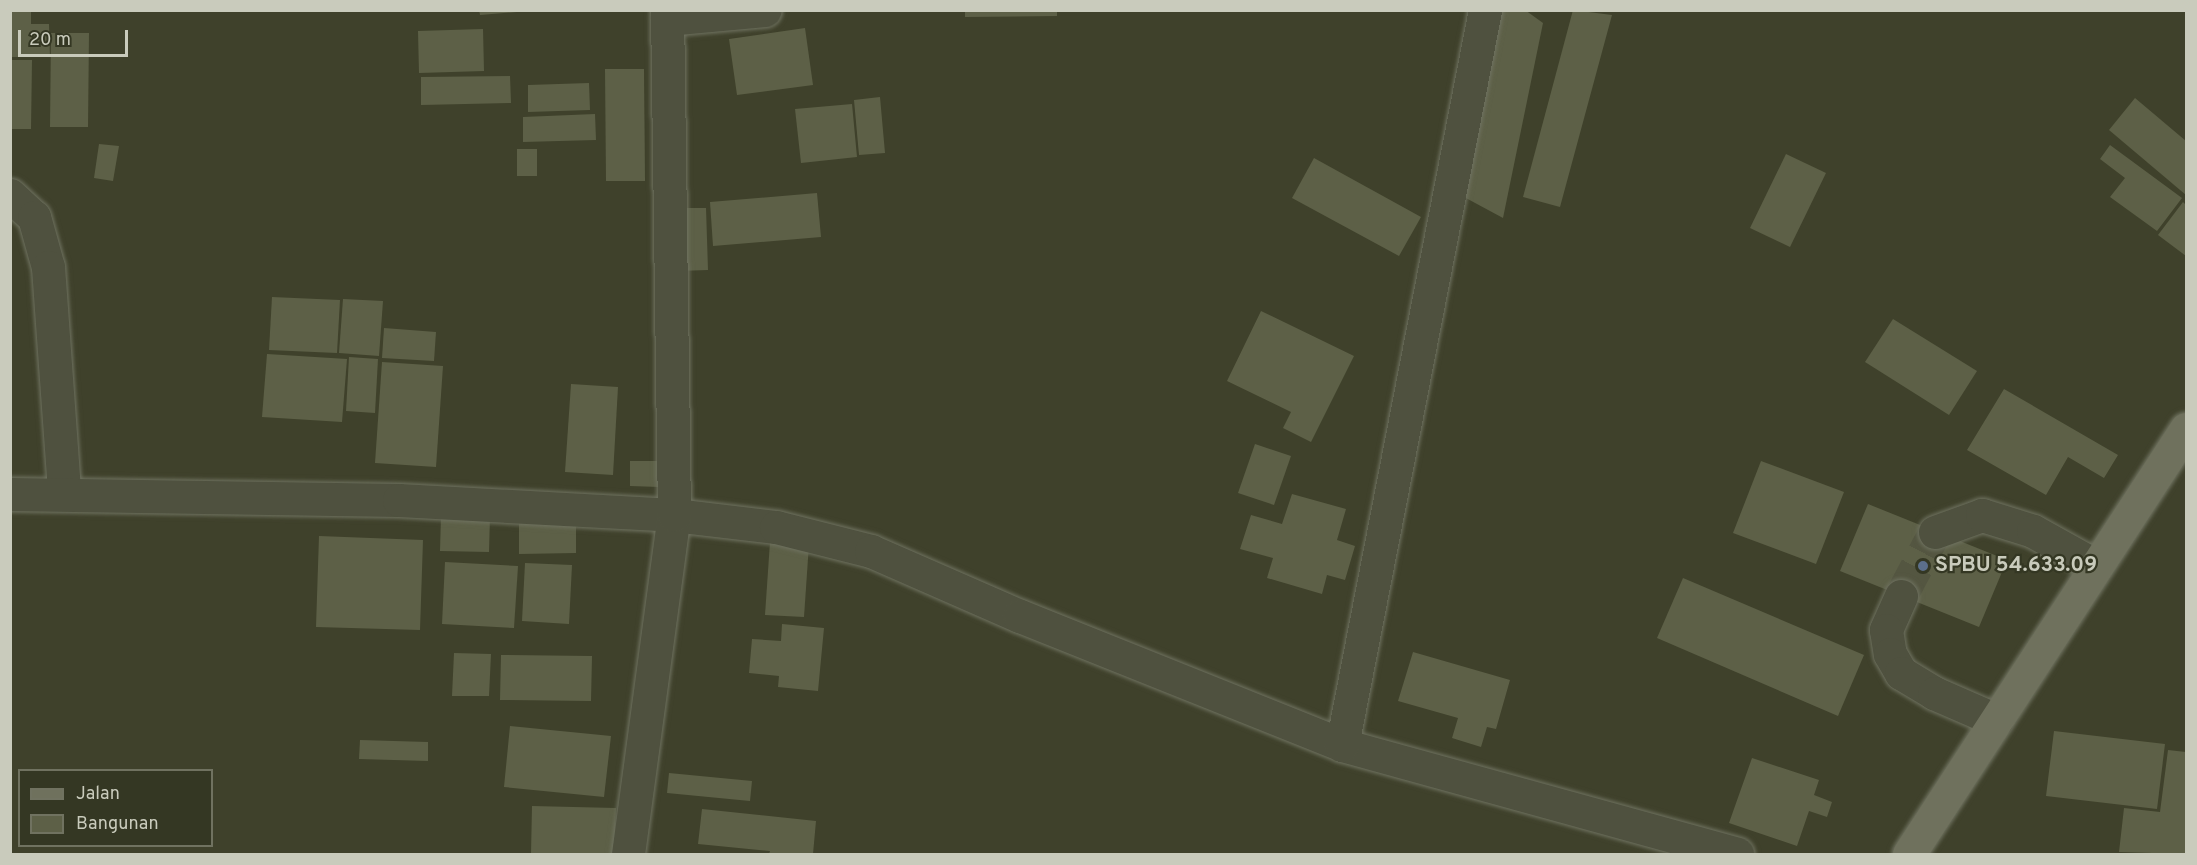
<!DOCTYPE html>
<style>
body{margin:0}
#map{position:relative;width:2197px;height:865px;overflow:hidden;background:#3f412b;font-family:Overpass,sans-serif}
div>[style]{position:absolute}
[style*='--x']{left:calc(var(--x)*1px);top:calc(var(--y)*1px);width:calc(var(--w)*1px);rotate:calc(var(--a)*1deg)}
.building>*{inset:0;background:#5d6047}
.minor-tunnel>*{height:33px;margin-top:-16.5px;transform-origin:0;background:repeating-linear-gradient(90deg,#545641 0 33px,transparent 0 49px)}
.roads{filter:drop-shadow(0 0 2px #6f7260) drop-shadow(0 0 2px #6f7260)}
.minor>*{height:33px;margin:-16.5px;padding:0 16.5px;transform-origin:16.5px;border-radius:16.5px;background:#4f513f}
.major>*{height:33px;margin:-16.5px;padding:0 16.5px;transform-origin:16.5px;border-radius:16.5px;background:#6f715d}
.dots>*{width:16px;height:16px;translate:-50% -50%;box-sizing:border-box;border:3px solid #343723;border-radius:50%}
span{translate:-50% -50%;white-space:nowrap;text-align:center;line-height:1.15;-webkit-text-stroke:4.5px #343723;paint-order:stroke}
.poi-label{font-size:21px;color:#c9cbbc;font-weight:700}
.left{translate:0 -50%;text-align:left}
.frame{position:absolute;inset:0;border:12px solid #c9cbbc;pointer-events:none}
.legend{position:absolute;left:18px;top:769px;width:195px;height:78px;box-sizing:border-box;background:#343723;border:2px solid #707260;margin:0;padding:8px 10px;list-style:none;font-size:18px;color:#c9cbbc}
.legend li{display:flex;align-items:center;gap:12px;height:30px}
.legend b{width:30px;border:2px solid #707260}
.scale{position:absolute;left:18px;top:30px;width:110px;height:27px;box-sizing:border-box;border:3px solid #c9cbbc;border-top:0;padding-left:8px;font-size:18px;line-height:21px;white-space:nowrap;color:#c9cbbc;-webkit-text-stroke:4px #343723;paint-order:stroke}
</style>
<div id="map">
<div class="building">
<i style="clip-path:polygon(10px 10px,31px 10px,31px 24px,49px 24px,50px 57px,10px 57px)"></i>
<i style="clip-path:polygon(479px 10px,517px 10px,517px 12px,480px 15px)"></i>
<i style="clip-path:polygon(965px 10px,1057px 10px,1057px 16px,965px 17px)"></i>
<i style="clip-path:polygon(1500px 10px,1525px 10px,1543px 23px,1503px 218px,1464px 197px)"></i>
<i style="clip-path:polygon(1573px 10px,1612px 15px,1560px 207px,1523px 197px)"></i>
<i style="clip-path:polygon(805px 28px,813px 85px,737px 95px,729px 39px)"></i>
<i style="clip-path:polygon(483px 29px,484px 71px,419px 73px,418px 31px)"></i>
<i style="clip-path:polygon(51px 33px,89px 33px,88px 127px,50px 127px)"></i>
<i style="clip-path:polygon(10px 60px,32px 60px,31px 129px,10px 129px)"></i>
<i style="clip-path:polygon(605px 69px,644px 69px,645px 181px,606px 181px)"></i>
<i style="clip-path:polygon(510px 76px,511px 103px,421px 105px,421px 77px)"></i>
<i style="clip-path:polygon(589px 83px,590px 110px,528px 112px,528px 85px)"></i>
<i style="clip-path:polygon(880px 97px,885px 153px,859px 155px,854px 100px)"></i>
<i style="clip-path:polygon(2135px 98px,2186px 141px,2186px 195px,2109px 130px)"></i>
<i style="clip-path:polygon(852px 104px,857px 157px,801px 163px,795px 109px)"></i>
<i style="clip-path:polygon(595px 114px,596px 140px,523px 142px,523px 117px)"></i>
<i style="clip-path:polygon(99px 144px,119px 146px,113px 181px,94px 178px)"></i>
<i style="clip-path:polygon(2110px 145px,2182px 198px,2157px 231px,2110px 197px,2125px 178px,2100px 159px)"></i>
<i style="clip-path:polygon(517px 149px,537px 149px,537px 176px,517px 176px)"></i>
<i style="clip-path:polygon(1786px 154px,1826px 173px,1790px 247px,1750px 228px)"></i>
<i style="clip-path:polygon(1314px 158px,1421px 217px,1399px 256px,1292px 198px)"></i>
<i style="clip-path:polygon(817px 193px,821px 237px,713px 246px,710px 202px)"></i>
<i style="clip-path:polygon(2183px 202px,2186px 205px,2186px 256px,2158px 235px)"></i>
<i style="clip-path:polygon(676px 208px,706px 208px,708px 270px,678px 271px)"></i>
<i style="clip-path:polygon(272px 297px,340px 300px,337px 353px,269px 350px)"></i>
<i style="clip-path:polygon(343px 299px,383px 301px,379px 356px,339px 353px)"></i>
<i style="clip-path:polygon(1261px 311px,1354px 356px,1311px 442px,1283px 428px,1291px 412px,1227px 381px)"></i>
<i style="clip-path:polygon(1893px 319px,1977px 371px,1949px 415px,1865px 362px)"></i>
<i style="clip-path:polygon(384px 328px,436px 332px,434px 361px,382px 358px)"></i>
<i style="clip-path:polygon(267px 354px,347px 359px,342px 422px,262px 417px)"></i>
<i style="clip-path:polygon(349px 357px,378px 359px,375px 413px,346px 411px)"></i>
<i style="clip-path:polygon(382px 362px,443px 366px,436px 467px,375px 463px)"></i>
<i style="clip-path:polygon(571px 384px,618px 387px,613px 475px,565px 472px)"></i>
<i style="clip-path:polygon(2004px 389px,2118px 455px,2104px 478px,2068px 457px,2046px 495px,1967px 450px)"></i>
<i style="clip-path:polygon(1255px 444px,1291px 456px,1274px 505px,1238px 493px)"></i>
<i style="clip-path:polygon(630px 461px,660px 461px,659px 487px,630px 486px)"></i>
<i style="clip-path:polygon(1761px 461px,1844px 492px,1816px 564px,1733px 533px)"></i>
<i style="clip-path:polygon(1292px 494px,1346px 509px,1337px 540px,1355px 546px,1345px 580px,1327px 575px,1322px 594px,1267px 578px,1273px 558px,1240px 549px,1251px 515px,1282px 524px)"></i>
<i style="clip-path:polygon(1868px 504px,2007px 560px,1979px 627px,1840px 571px)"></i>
<i style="clip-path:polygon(441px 515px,490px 516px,489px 552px,440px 551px)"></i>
<i style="clip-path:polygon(576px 516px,576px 553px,519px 554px,519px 517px)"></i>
<i style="clip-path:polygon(319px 536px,423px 540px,420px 630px,316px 627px)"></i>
<i style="clip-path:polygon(770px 542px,809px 544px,804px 617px,765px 615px)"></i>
<i style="clip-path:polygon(445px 562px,518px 566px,514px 628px,442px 624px)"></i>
<i style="clip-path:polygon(525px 563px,572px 565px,569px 624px,522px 621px)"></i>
<i style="clip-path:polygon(1683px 578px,1864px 655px,1838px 716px,1657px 638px)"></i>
<i style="clip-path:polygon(782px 624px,824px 628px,818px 691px,778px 687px,779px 676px,749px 673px,752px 639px,781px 641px)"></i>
<i style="clip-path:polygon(1413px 652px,1510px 680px,1496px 729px,1487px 727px,1481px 747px,1452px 738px,1458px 718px,1398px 701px)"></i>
<i style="clip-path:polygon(454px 653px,491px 654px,489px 696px,452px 696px)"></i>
<i style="clip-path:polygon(501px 655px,592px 656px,591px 701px,500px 700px)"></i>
<i style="clip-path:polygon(510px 726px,611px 736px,604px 797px,504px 787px)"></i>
<i style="clip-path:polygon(2054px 731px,2165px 744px,2157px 809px,2046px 796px)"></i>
<i style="clip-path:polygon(360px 740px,428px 742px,428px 761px,359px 759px)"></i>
<i style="clip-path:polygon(2168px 750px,2186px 752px,2186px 854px,2119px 852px,2124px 808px,2160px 812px)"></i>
<i style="clip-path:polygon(1752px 758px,1819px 780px,1814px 795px,1832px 802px,1827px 817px,1809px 811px,1797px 846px,1729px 823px)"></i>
<i style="clip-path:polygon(669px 773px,752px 781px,750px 801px,667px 793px)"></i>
<i style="clip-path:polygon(532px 806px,616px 808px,614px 854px,531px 854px)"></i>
<i style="clip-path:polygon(702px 809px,816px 821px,813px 854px,769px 854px,770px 851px,698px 844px)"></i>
</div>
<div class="minor-tunnel">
<i style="--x:1901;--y:596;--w:72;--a:-62"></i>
</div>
<div class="roads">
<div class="minor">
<i style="--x:667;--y:19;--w:98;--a:-5.2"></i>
<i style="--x:10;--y:195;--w:33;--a:43"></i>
<i style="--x:34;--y:217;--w:52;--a:74.4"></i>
<i style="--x:48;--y:267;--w:226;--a:85.9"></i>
<i style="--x:10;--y:494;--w:389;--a:0.9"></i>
<i style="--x:399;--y:500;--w:275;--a:3.1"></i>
<i style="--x:674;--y:515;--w:103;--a:6.7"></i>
<i style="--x:776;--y:527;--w:98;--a:14.2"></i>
<i style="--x:871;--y:551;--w:163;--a:23.6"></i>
<i style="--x:1020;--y:616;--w:347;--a:21.8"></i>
<i style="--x:1342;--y:745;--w:410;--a:15.4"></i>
<i style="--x:1935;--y:532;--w:50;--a:-19.9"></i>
<i style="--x:1982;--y:515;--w:53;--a:17.4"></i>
<i style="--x:2033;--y:531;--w:72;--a:29.1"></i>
<i style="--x:1901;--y:596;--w:37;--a:114"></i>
<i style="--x:1886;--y:630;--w:24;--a:81"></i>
<i style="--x:1890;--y:654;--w:22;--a:60"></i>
<i style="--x:1901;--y:673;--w:39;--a:31"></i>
<i style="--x:1934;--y:693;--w:68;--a:23.5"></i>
<i style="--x:1342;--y:745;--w:749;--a:-78.99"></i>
<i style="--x:628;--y:854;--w:342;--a:-82.3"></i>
<i style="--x:674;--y:515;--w:505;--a:-90.79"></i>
</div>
<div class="major">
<i style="--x:1909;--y:854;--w:507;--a:-56.91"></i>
</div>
</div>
<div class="dots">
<i style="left:1923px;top:566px;background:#5c6f8a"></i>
</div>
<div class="poi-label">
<span class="left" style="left:1935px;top:566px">SPBU 54.633.09</span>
</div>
<div class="frame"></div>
<ul class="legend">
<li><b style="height:8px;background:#6f715d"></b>Jalan</li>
<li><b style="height:16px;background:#5d6047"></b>Bangunan</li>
</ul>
<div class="scale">20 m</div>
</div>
